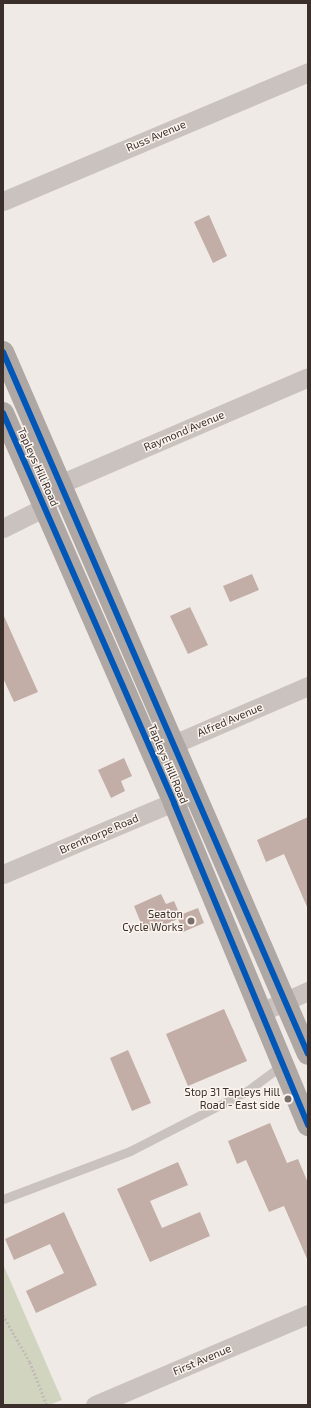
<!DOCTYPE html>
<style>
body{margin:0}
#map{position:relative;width:311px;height:1408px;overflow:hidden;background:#efeae5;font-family:"Exo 2",sans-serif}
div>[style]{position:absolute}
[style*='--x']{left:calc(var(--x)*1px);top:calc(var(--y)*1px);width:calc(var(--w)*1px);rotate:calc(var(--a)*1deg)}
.green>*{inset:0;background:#d1d5c0}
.building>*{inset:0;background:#c2aea7}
.path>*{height:2.5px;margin-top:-1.25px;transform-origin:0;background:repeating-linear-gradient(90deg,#c2bbb6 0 2px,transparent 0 4px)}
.service>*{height:9px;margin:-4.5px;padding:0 4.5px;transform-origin:4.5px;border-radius:4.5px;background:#c9c2be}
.minor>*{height:19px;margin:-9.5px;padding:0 9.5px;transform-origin:9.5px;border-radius:9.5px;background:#c9c2be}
.primary>*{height:22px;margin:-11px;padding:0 11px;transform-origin:11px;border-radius:11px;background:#aea7a3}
.cycleway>*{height:6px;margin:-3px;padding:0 3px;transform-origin:3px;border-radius:3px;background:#0057b8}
.dots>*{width:11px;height:11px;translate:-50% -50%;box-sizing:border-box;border:2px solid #fbf4ee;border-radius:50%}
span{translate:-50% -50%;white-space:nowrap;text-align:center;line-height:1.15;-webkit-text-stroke:3px #fbf4ee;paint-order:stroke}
.street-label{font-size:11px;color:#3a2f2b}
.poi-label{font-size:11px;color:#3a2f2b}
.right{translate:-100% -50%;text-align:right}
.frame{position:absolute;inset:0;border:4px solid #3a2f2b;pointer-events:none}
</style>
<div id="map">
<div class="green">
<i style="clip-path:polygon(3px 1264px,62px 1400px,49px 1405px,5px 1405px,3px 1400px)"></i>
</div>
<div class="building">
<i style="clip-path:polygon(209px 215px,227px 256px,213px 263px,194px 222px)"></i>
<i style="clip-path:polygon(252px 574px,259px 590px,230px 602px,223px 586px)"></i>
<i style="clip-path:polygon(190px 607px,208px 645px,188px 654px,170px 616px)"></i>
<i style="clip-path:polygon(3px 614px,38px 692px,14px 702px,3px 678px)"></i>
<i style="clip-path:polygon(124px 758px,132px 776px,121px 781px,125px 791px,111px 798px,98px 770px)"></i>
<i style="clip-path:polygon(308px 817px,308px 909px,284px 854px,266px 862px,257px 840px)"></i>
<i style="clip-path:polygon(161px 894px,166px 904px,174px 901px,180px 915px,198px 908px,204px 923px,183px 932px,178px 919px,145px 933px,134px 906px)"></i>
<i style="clip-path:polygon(224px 1009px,247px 1061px,188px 1086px,166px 1034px)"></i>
<i style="clip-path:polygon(128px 1050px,151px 1103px,132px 1111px,110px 1058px)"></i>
<i style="clip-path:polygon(270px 1123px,287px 1163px,298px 1159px,308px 1183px,308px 1261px,284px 1206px,269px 1212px,246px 1160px,237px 1164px,228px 1141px)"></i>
<i style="clip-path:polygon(178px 1162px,188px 1185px,150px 1201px,162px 1228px,200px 1212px,210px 1236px,150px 1262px,117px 1189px)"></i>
<i style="clip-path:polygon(64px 1212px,97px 1285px,36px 1313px,26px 1291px,64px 1273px,50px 1244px,14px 1260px,5px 1239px)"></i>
</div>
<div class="path">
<i style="--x:3;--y:1315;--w:54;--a:60.1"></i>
<i style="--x:30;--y:1362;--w:46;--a:68.4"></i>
</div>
<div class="service">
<i style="--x:3;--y:1199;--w:136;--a:-20.7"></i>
<i style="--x:130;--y:1151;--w:131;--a:-27.1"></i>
<i style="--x:247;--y:1091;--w:44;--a:-36.6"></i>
</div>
<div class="minor">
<i style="--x:3;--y:201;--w:331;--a:-22.9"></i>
<i style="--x:3;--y:528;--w:47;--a:-26.6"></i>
<i style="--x:45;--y:507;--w:27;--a:-57"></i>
<i style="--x:60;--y:484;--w:270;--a:-23.3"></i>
<i style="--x:153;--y:753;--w:169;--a:-23.4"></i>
<i style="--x:3;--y:874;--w:201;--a:-22.9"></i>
<i style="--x:259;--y:1013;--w:54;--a:-24.2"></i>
<i style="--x:95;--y:1405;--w:232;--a:-23.1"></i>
</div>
<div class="primary">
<i style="--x:3;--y:352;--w:765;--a:66.52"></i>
<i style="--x:3;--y:413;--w:426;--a:66.3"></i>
<i style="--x:174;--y:803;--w:349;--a:67.4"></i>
</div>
<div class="cycleway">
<i style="--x:3;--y:352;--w:765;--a:66.52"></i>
<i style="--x:3;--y:413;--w:426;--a:66.3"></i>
<i style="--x:174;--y:803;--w:349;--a:67.4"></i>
</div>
<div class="dots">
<i style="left:191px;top:921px;background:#79706c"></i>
<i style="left:288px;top:1099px;background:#79706c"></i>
</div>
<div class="street-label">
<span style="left:156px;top:136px;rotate:-23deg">Russ Avenue</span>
<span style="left:184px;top:431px;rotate:-23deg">Raymond Avenue</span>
<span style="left:38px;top:467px;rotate:66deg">Tapleys Hill Road</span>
<span style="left:230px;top:720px;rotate:-23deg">Alfred Avenue</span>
<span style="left:168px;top:764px;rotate:67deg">Tapleys Hill Road</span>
<span style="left:99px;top:834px;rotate:-23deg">Brenthorpe Road</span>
<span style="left:202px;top:1360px;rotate:-23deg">First Avenue</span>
</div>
<div class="poi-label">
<span class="right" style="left:183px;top:921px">Seaton<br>Cycle Works</span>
<span class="right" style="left:280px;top:1099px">Stop 31 Tapleys Hill<br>Road - East side</span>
</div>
<div class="frame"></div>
</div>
